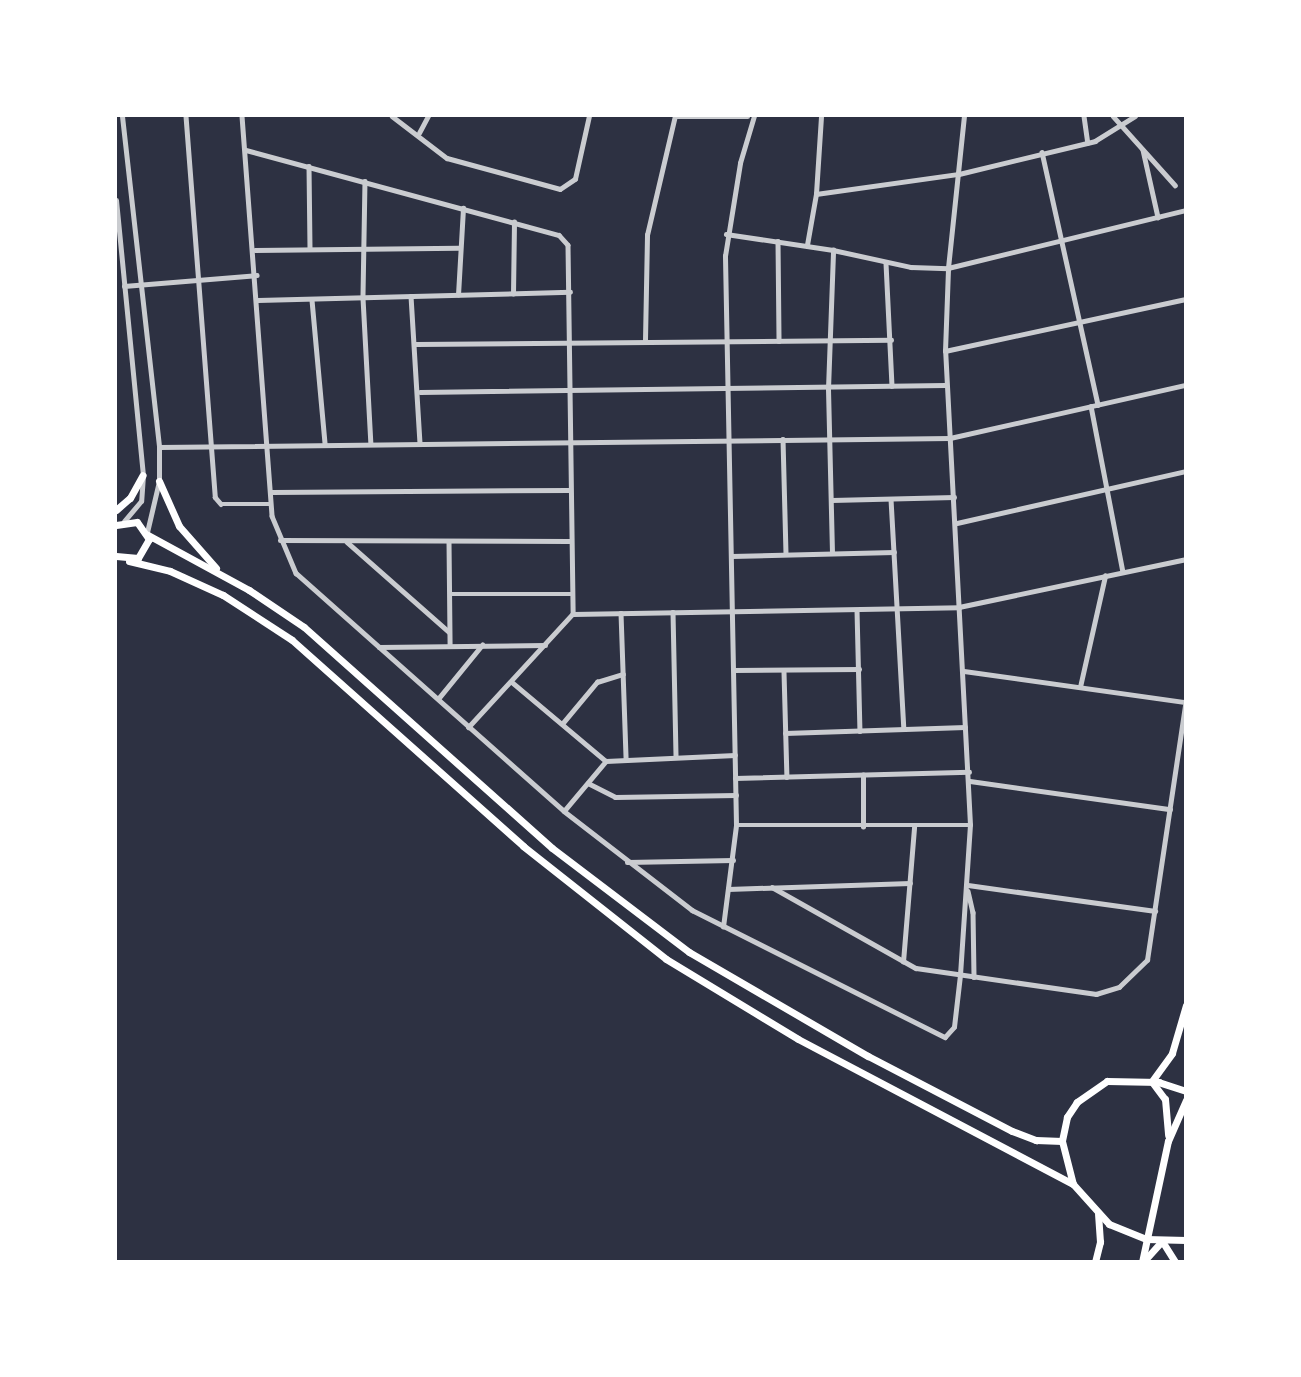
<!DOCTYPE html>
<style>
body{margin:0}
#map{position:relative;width:1301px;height:1377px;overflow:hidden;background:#2d3142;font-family:"PT Sans",sans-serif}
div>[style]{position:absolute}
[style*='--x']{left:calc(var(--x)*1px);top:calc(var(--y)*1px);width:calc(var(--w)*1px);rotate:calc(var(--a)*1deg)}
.minor>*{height:4.5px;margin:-2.25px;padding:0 2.25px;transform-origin:2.25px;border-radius:2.25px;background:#caccd0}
.tertiary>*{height:5px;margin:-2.5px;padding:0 2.5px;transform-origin:2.5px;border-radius:2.5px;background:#caccd0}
.primary>*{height:7px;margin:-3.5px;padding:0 3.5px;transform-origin:3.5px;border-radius:3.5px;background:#fff}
.trunk>*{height:7px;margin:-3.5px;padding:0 3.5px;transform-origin:3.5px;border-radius:3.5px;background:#fff}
span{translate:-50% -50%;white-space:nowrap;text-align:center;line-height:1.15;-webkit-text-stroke:7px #fff;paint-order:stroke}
.frame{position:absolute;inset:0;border:117px solid #fff;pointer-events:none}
</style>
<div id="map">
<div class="minor">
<i style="--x:186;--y:116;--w:382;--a:85.6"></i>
<i style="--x:215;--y:497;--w:9;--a:49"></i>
<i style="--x:221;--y:504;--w:50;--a:0"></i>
<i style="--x:242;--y:116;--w:401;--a:85.7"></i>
<i style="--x:272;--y:516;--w:62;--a:67.2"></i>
<i style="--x:296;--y:573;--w:358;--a:41.6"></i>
<i style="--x:564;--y:811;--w:162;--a:37.7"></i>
<i style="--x:692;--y:910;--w:283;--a:26.7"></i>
<i style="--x:945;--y:1037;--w:13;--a:-48"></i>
<i style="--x:954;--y:1027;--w:52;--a:-83.4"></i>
<i style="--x:960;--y:975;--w:150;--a:-86.2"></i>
<i style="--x:970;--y:825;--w:475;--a:-93"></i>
<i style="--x:945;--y:351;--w:83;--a:-87.9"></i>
<i style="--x:948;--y:268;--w:153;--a:-84"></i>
<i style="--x:392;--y:116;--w:69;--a:37.4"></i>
<i style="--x:447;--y:158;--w:117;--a:15.3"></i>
<i style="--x:560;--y:189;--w:18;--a:-34"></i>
<i style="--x:575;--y:179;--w:65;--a:-77.5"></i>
<i style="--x:1084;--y:116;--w:27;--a:82"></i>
<i style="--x:1113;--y:116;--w:93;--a:48.1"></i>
<i style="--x:419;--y:133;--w:19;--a:-62"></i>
<i style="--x:246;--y:150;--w:324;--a:15.2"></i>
<i style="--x:559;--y:235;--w:13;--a:48"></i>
<i style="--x:568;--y:245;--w:369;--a:89.2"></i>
<i style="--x:573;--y:614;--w:154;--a:132.6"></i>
<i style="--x:1143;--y:150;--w:69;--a:77.4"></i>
<i style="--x:1042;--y:152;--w:259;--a:77.5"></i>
<i style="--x:309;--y:166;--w:83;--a:89.3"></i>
<i style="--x:365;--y:181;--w:117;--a:91"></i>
<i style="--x:363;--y:298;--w:146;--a:86.9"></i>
<i style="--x:816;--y:194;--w:144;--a:-8"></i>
<i style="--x:959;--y:174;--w:140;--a:-13.6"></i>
<i style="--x:1095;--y:141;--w:47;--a:-32"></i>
<i style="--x:726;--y:234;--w:108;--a:8.5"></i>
<i style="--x:833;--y:250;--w:80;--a:12.3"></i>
<i style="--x:911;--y:267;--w:37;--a:2"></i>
<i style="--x:948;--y:268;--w:245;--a:-13.7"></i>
<i style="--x:778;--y:241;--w:100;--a:89.4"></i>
<i style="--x:807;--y:245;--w:52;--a:-80"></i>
<i style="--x:816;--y:194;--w:78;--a:-86.3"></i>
<i style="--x:255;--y:250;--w:203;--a:-0.6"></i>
<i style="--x:886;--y:263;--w:123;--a:87.2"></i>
<i style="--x:124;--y:286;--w:133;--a:-4.7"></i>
<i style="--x:513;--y:294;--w:72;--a:-89.2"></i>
<i style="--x:458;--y:295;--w:87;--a:-86.7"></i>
<i style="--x:411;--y:296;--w:147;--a:86.5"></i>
<i style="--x:258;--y:300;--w:312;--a:-1.5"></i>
<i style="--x:312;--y:300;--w:144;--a:84.8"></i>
<i style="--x:645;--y:340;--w:105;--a:-88.9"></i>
<i style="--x:647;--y:235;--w:122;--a:-76.8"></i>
<i style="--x:416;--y:344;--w:475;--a:-0.5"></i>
<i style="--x:945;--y:351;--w:247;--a:-12.2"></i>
<i style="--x:420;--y:392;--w:525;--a:-0.76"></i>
<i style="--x:1091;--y:406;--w:169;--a:79.1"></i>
<i style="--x:783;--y:439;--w:115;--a:88.5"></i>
<i style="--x:159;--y:447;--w:791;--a:-0.65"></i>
<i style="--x:950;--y:438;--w:242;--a:-12.7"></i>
<i style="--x:272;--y:492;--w:297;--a:-0.4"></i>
<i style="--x:891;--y:499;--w:230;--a:86.8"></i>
<i style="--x:832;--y:500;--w:122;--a:-1.4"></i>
<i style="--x:957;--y:523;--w:235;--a:-12.8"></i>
<i style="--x:280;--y:540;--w:289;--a:0.2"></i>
<i style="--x:449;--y:541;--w:104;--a:89.4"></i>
<i style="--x:347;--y:542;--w:136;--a:41.4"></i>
<i style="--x:832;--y:553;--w:164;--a:-91.4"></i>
<i style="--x:828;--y:389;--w:139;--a:-87.9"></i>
<i style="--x:732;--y:556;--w:162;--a:-1.4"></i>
<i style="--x:450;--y:594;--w:121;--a:0"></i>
<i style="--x:857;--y:610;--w:121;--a:88.6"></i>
<i style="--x:673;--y:612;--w:145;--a:88.8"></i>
<i style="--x:621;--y:613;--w:145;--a:88"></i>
<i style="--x:573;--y:614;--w:386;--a:-1"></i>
<i style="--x:959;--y:607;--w:232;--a:-11.9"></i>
<i style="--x:379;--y:647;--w:166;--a:-0.7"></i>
<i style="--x:734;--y:670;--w:125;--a:-0.5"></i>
<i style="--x:964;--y:671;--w:223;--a:8"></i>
<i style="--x:784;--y:672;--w:105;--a:88.4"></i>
<i style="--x:513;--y:683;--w:121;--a:40"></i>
<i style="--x:606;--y:761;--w:129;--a:-2.7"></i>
<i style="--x:1080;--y:687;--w:114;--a:-77.3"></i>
<i style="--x:438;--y:699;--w:70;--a:-50.8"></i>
<i style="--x:562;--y:724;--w:55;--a:-50.2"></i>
<i style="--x:597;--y:682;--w:27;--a:-17"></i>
<i style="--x:785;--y:733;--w:180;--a:-1.9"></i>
<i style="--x:735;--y:778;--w:234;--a:-1.5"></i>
<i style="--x:970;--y:781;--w:202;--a:8"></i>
<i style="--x:588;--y:783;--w:30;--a:27"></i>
<i style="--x:615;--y:797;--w:121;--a:-0.9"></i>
<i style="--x:564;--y:811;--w:65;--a:-50"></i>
<i style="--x:736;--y:825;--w:234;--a:0"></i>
<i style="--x:863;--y:827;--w:52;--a:-90"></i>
<i style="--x:627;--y:862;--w:106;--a:-1.1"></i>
<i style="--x:968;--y:885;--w:189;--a:7.9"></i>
<i style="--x:772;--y:887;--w:165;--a:29.4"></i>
<i style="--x:916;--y:968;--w:182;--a:8.2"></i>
<i style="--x:1096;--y:994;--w:24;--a:-17"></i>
<i style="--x:1119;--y:987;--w:39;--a:-44"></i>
<i style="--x:1147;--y:960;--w:263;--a:-81.5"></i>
<i style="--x:728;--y:889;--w:182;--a:-1.9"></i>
<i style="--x:968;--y:891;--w:22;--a:77"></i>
<i style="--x:973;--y:912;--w:65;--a:89.1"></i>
<i style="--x:723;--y:927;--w:103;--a:-82.7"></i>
<i style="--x:736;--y:825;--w:569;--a:-91.11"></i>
<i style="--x:725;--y:256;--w:94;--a:-80.8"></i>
<i style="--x:740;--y:163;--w:49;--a:-73.4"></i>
<i style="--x:903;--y:962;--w:135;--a:-85.3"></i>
</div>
<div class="tertiary">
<i style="--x:122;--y:116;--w:333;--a:83.6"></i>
<i style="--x:159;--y:447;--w:34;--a:90"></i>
<i style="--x:159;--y:481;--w:52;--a:103.2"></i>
<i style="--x:676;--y:116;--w:71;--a:0"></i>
<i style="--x:116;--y:200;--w:276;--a:84.4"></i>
<i style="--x:143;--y:475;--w:26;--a:94"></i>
<i style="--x:141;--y:501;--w:26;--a:130"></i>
</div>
<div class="primary">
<i style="--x:1162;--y:1241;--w:25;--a:58"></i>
</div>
<div class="trunk">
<i style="--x:159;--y:481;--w:49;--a:66"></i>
<i style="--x:179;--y:526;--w:56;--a:48.6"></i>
<i style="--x:116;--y:510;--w:18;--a:-41"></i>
<i style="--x:130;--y:498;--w:26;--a:-61"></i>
<i style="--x:116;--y:525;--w:21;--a:-8"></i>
<i style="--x:137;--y:522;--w:21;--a:55"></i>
<i style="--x:149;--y:539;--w:22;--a:120"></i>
<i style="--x:138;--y:558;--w:22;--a:-175"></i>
<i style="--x:148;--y:535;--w:115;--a:28.6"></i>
<i style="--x:249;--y:590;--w:66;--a:33.9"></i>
<i style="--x:304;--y:627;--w:332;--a:41.7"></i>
<i style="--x:552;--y:848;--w:172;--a:37.2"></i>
<i style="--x:689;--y:952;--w:207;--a:30.2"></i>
<i style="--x:868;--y:1056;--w:162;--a:27.5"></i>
<i style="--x:1012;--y:1131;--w:26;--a:21"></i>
<i style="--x:1036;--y:1140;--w:26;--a:2"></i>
<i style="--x:129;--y:561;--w:42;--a:13.7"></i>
<i style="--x:170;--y:571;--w:58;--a:24.4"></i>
<i style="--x:223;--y:595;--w:82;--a:33.1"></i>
<i style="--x:292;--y:640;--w:310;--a:41.7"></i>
<i style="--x:523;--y:846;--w:182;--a:38.3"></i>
<i style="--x:666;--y:959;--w:154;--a:31.2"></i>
<i style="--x:798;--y:1039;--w:311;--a:27.8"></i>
<i style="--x:1152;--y:1081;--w:34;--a:-54"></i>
<i style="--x:1172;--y:1053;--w:50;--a:-73.7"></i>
<i style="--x:1152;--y:1082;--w:21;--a:53"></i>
<i style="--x:1165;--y:1099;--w:36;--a:85"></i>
<i style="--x:1186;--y:1091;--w:28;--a:-162"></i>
<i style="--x:1159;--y:1082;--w:52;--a:-178.9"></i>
<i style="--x:1107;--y:1081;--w:37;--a:145"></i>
<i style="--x:1077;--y:1102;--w:18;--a:124"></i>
<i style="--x:1067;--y:1117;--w:25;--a:102"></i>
<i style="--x:1062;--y:1141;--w:44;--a:75.7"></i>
<i style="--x:1073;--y:1184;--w:54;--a:48"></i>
<i style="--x:1109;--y:1224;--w:40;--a:22"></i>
<i style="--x:1146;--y:1239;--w:40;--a:1.4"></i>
<i style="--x:1144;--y:1261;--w:27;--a:-48"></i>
<i style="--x:1095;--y:1262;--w:21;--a:-76"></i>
<i style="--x:1100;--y:1242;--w:28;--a:-94"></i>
<i style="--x:1142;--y:1262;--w:124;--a:-77.9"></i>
<i style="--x:1168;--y:1141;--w:45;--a:-66.3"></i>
</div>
<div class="frame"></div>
</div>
